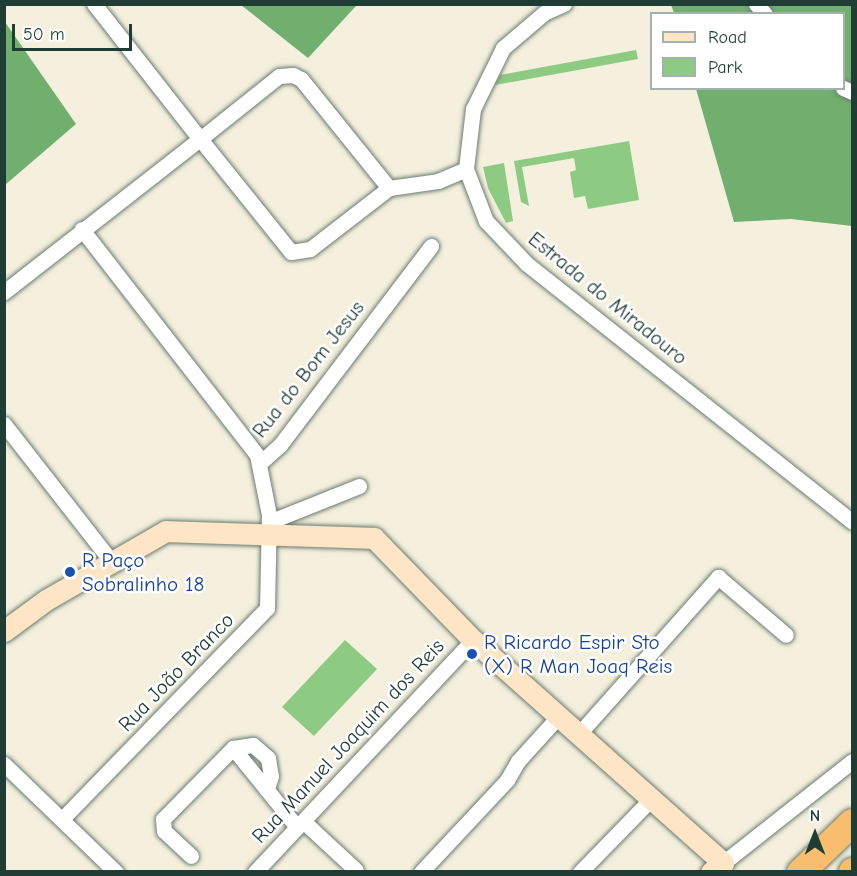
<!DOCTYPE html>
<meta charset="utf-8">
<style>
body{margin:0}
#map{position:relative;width:857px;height:876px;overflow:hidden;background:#f5f0de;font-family:"Comic Neue",sans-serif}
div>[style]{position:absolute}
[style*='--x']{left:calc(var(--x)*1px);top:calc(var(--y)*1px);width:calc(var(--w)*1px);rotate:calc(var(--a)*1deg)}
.green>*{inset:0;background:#8ccb81}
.forest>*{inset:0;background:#71af6f}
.roads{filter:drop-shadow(0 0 2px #6a7c70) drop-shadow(0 0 2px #6a7c70)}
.street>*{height:15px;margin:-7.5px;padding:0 7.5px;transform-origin:7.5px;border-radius:7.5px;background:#fff}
.secondary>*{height:21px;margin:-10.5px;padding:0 10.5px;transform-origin:10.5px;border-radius:10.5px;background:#fde5c5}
.highway>*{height:27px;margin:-13.5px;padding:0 13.5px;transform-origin:13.5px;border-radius:13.5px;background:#f9be6d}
.dots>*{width:16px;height:16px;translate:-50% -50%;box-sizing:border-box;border:3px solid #fff;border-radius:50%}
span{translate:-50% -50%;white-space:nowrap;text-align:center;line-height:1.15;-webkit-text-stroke:5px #fff;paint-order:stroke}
.street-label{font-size:21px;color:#1f3d34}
.transit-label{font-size:21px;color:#164399}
.left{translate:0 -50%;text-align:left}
.frame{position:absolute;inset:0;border:6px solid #1f3d34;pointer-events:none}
.legend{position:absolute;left:650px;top:12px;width:195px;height:78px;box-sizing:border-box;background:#fff;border:2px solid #a5b1ae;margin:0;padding:8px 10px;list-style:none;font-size:18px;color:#1f3d34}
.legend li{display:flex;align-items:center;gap:12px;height:30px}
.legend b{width:30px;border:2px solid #a5b1ae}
.north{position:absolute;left:785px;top:804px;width:60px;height:60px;-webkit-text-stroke:4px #fff;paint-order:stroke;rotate:0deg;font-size:16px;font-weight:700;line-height:24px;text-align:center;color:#1f3d34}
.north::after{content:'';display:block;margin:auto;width:21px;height:27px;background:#1f3d34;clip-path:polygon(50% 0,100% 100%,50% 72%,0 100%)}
.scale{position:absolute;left:12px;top:24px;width:120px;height:27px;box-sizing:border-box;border:3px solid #1f3d34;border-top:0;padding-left:8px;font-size:18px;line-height:21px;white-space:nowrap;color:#1f3d34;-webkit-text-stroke:4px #fff;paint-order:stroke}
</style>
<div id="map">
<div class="green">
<i style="clip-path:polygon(636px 50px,638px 59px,495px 85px,500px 75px)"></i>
<i style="clip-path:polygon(629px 141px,639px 200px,588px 209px,585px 196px,574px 198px,570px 172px,576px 170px,574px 158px,522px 167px,529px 206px,521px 202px,514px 161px)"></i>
<i style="clip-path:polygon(504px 163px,513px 221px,506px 223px,488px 188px,483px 167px)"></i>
<i style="clip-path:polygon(345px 640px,377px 669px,314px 736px,282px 707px)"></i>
</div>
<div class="forest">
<i style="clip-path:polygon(241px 5px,377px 5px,356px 6px,308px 58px)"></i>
<i style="clip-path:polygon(671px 5px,852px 5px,852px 226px,791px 219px,734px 222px,696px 89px,844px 88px,844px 14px,674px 13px)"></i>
<i style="clip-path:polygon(5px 22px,76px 124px,5px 185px,4px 185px)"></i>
</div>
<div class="roads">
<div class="street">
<i style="--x:564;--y:4;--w:22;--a:156"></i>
<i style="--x:544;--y:13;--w:54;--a:139.5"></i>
<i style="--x:503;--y:48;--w:68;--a:116.2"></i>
<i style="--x:473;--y:109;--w:60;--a:96.7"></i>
<i style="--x:466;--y:169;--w:56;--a:69"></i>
<i style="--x:486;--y:221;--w:59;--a:46.4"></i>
<i style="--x:527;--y:264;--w:415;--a:38.4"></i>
<i style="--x:756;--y:4;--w:13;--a:48"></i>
<i style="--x:843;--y:88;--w:10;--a:24"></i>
<i style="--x:389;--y:188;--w:100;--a:142.3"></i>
<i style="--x:310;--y:249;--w:19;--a:171"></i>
<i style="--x:291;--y:252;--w:145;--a:-128.8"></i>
<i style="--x:200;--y:139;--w:101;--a:-38.6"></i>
<i style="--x:279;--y:76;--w:14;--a:-4"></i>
<i style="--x:293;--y:75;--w:9;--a:27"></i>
<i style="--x:301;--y:79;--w:140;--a:51.1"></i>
<i style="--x:389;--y:188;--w:49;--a:-8.1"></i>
<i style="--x:438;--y:181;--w:30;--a:-23"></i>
<i style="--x:4;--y:292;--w:249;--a:-38"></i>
<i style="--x:200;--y:139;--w:172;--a:-128.1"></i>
<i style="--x:4;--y:424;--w:174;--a:52"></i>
<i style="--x:260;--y:463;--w:27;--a:-42"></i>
<i style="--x:280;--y:445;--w:250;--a:-52.8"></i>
<i style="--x:269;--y:522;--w:97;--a:-21.8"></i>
<i style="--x:577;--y:736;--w:213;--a:-48.4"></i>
<i style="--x:718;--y:577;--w:89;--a:40.5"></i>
<i style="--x:233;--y:748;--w:20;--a:-9"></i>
<i style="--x:253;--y:745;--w:20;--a:41"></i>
<i style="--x:268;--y:758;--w:18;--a:81"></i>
<i style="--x:271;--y:776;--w:14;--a:107"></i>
<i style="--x:4;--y:764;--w:156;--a:44"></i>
<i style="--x:62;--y:819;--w:294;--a:-45.8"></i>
<i style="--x:267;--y:608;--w:93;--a:-88.8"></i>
<i style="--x:269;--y:515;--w:61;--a:-101.3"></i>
<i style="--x:257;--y:455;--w:286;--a:-127.8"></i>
<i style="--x:303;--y:821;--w:72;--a:42.8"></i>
<i style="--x:191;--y:856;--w:37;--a:-137"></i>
<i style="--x:164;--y:831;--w:12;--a:-95"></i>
<i style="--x:163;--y:819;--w:100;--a:-45.4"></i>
<i style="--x:233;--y:748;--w:102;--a:51"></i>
<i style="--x:723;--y:863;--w:164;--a:-38.3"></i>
<i style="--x:255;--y:872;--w:318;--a:-46.8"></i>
<i style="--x:421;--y:872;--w:126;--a:-46.9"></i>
<i style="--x:507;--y:780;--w:22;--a:-60"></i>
<i style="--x:518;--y:761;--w:58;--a:-47.8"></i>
<i style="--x:580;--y:872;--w:99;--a:-45.8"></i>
</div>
<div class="secondary">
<i style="--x:4;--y:631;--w:52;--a:-36.4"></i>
<i style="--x:46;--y:600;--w:138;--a:-29.9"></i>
<i style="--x:166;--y:531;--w:208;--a:1.9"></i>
<i style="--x:374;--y:538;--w:142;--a:45.9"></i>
<i style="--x:473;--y:640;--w:335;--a:41.7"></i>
<i style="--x:723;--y:863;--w:15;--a:143"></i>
</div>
<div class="highway">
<i style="--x:800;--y:872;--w:72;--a:-43.9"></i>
<i style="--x:852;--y:872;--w:1;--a:-90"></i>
</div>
</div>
<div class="dots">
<i style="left:70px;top:572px;background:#1a4fb4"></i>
<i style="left:472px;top:654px;background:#1a4fb4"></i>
</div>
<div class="street-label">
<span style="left:608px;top:298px;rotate:39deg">Estrada do Miradouro</span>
<span style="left:308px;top:369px;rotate:-52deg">Rua do Bom Jesus</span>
<span style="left:176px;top:672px;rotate:-46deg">Rua João Branco</span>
<span style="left:348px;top:741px;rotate:-47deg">Rua Manuel Joaquim dos Reis</span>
</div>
<div class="transit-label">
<span class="left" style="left:82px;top:572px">R Paço<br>Sobralinho 18</span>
<span class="left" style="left:484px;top:654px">R Ricardo Espir Sto<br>(X) R Man Joaq Reis</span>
</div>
<div class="frame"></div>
<ul class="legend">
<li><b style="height:8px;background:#fde5c5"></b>Road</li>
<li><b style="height:16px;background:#8ccb81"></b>Park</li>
</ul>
<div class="north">N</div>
<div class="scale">50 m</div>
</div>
